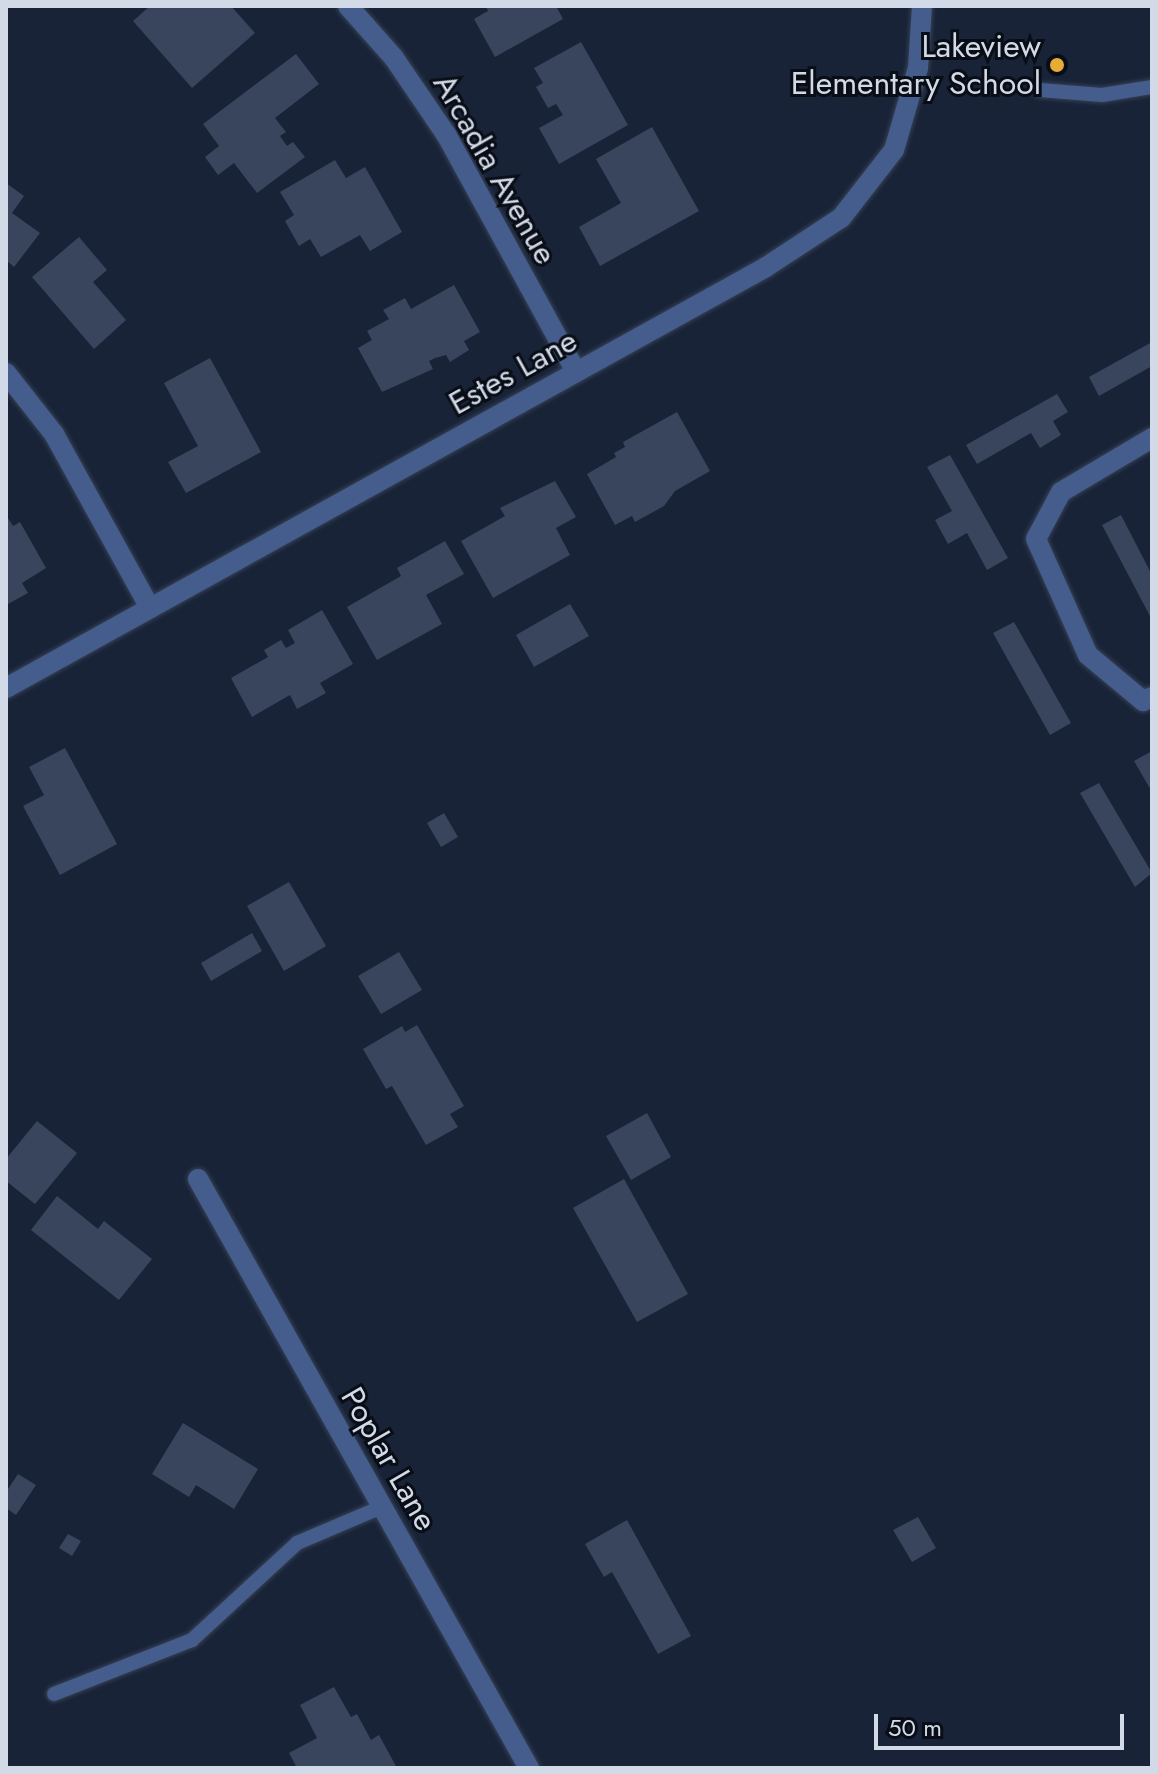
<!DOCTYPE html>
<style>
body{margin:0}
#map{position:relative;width:1158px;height:1774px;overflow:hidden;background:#182338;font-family:Jost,sans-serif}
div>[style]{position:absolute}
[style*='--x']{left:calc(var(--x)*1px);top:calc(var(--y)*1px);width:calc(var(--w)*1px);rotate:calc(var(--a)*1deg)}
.building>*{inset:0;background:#39455c}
.roads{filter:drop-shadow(0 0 2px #364054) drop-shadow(0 0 2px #364054)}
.lane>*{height:14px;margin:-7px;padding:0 7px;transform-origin:7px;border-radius:7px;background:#445d8c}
.street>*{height:20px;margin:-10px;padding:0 10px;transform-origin:10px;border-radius:10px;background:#445d8c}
.dots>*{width:22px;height:22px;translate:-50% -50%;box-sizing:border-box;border:4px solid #080d16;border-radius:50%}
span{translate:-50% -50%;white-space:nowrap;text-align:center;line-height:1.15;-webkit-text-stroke:6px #080d16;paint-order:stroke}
.poi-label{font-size:32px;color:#d2d9e7}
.right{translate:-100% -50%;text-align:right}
.street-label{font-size:32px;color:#d2d9e7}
.frame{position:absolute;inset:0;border:8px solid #d2d9e7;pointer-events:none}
.scale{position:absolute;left:874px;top:1714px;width:250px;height:36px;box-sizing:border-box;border:4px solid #d2d9e7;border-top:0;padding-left:10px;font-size:24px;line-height:28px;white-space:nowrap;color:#d2d9e7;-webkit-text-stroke:6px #080d16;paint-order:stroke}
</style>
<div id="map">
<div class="building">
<i style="clip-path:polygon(150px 6px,231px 6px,255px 33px,192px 88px,133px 21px)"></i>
<i style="clip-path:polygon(486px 6px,556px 6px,563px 19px,495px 57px,474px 19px,488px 11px)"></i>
<i style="clip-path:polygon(581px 42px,628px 125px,559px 164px,539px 128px,563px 115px,556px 104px,548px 108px,536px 87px,543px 83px,534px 68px)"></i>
<i style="clip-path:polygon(296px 54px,319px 84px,275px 118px,286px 132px,280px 136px,287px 146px,293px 142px,305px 157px,257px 193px,234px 163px,218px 175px,205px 157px,219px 146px,203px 124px)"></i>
<i style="clip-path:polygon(652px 127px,699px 211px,600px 266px,579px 227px,621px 203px,596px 159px)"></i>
<i style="clip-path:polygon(335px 160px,346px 178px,365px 167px,402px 232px,370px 251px,360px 235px,321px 257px,310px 239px,299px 246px,285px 221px,294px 215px,280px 192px)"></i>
<i style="clip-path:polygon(6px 183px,24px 196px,12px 213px,40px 233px,14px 267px,6px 260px)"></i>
<i style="clip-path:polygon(79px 237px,107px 270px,93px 282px,126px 320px,94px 349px,32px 277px)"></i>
<i style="clip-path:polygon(454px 285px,480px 332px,464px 341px,469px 350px,450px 362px,446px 355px,435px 358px,429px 361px,433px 369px,382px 392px,358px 348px,372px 340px,367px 331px,389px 319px,383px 310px,405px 298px,411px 309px)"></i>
<i style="clip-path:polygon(1152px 342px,1152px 366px,1099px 396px,1089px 377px)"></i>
<i style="clip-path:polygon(210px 358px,261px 452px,186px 493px,168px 462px,198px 446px,164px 383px)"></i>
<i style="clip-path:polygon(1057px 394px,1068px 412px,1053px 421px,1061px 435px,1040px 448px,1031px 433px,977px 464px,966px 445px)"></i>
<i style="clip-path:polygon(677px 412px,710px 471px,675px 491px,664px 506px,635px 522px,632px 516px,615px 525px,587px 474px,616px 457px,614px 453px,625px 447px,623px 442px)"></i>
<i style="clip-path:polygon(950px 455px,1008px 558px,987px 570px,967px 533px,948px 544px,935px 520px,952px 511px,927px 467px)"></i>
<i style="clip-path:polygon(555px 481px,576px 517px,556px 528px,570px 555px,493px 598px,461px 541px,505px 516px,500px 508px)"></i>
<i style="clip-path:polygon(6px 515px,13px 526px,20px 522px,46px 568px,22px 583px,28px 593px,6px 605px)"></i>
<i style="clip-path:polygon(1121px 515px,1152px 575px,1152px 620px,1102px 525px)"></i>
<i style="clip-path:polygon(445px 541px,464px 574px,426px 595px,442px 624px,377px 660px,347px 607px,401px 576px,397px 568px)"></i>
<i style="clip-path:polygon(570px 604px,589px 636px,534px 667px,516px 635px)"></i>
<i style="clip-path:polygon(322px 610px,353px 664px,320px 683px,326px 693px,297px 709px,290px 695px,252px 717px,231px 678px,268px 657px,264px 650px,281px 640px,286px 648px,295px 643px,288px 630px)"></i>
<i style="clip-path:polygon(1014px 622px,1071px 723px,1050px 735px,993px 633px)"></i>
<i style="clip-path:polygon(65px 748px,117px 844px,60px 875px,23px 806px,44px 795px,29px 767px)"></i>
<i style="clip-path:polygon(1152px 751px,1152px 792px,1134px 761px)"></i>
<i style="clip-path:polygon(1099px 783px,1152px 873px,1135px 887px,1080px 793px)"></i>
<i style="clip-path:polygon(444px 813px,458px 837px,441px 847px,427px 823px)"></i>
<i style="clip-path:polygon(289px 882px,326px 946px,284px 971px,247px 906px)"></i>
<i style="clip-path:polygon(252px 933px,262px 951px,211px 981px,201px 963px)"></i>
<i style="clip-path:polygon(399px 952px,422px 990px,381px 1014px,358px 976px)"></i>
<i style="clip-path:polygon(417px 1025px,464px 1106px,450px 1114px,458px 1127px,426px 1145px,392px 1086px,386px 1089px,363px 1049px,402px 1026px,405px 1032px)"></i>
<i style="clip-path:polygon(647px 1113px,671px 1157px,631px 1180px,606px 1136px)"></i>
<i style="clip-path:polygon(37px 1121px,77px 1153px,35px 1204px,6px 1181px,6px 1159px)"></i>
<i style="clip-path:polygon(624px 1179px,688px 1294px,637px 1322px,573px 1208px)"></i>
<i style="clip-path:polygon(57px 1196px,98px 1229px,104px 1221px,152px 1259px,119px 1300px,31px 1230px)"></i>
<i style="clip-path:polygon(183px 1423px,258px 1469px,234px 1509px,196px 1485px,189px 1497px,152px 1474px)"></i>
<i style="clip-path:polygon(18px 1474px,36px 1485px,16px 1515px,6px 1508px,6px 1492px)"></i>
<i style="clip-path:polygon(918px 1517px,936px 1548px,912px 1562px,893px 1530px)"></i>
<i style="clip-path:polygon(627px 1520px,691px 1636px,658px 1654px,612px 1572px,604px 1577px,585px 1544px)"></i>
<i style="clip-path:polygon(68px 1534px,81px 1541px,72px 1556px,59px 1548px)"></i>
<i style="clip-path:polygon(334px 1687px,351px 1717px,357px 1714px,371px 1740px,379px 1735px,397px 1768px,297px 1768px,289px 1753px,317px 1738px,300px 1705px)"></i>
</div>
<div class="roads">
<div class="lane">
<i style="--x:1040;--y:90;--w:62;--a:4.6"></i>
<i style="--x:1102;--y:95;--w:51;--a:-9.1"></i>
<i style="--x:54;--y:1694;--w:148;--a:-21.4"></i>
<i style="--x:192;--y:1640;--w:143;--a:-42.7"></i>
<i style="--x:297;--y:1543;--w:92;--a:-23"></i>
</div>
<div class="street">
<i style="--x:348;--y:6;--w:69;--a:48.5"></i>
<i style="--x:394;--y:58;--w:94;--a:55.8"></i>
<i style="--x:447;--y:136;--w:269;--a:61.3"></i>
<i style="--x:6;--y:373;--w:78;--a:51.8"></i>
<i style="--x:54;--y:434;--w:199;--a:61.1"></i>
<i style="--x:1152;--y:438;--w:106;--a:149.3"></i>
<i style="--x:1061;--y:492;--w:53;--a:118"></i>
<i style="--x:1036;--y:539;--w:127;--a:65.9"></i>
<i style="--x:1088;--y:655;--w:72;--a:39.9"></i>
<i style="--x:1143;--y:701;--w:10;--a:-24"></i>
<i style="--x:6;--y:688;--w:869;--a:-28.98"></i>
<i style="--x:766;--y:267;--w:90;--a:-33.2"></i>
<i style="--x:841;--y:218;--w:86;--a:-52.1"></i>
<i style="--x:894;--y:150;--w:85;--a:-73.7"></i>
<i style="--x:918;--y:68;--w:62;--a:-86.3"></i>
<i style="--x:198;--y:1179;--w:676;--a:60.67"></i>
</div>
</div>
<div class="dots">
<i style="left:1057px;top:65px;background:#e5ad35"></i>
</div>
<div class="poi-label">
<span class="right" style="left:1041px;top:65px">Lakeview<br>Elementary School</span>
</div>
<div class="street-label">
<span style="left:495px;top:169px;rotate:60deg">Arcadia Avenue</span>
<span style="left:513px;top:372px;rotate:-29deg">Estes Lane</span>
<span style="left:389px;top:1459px;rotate:60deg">Poplar Lane</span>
</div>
<div class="frame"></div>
<div class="scale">50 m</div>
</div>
